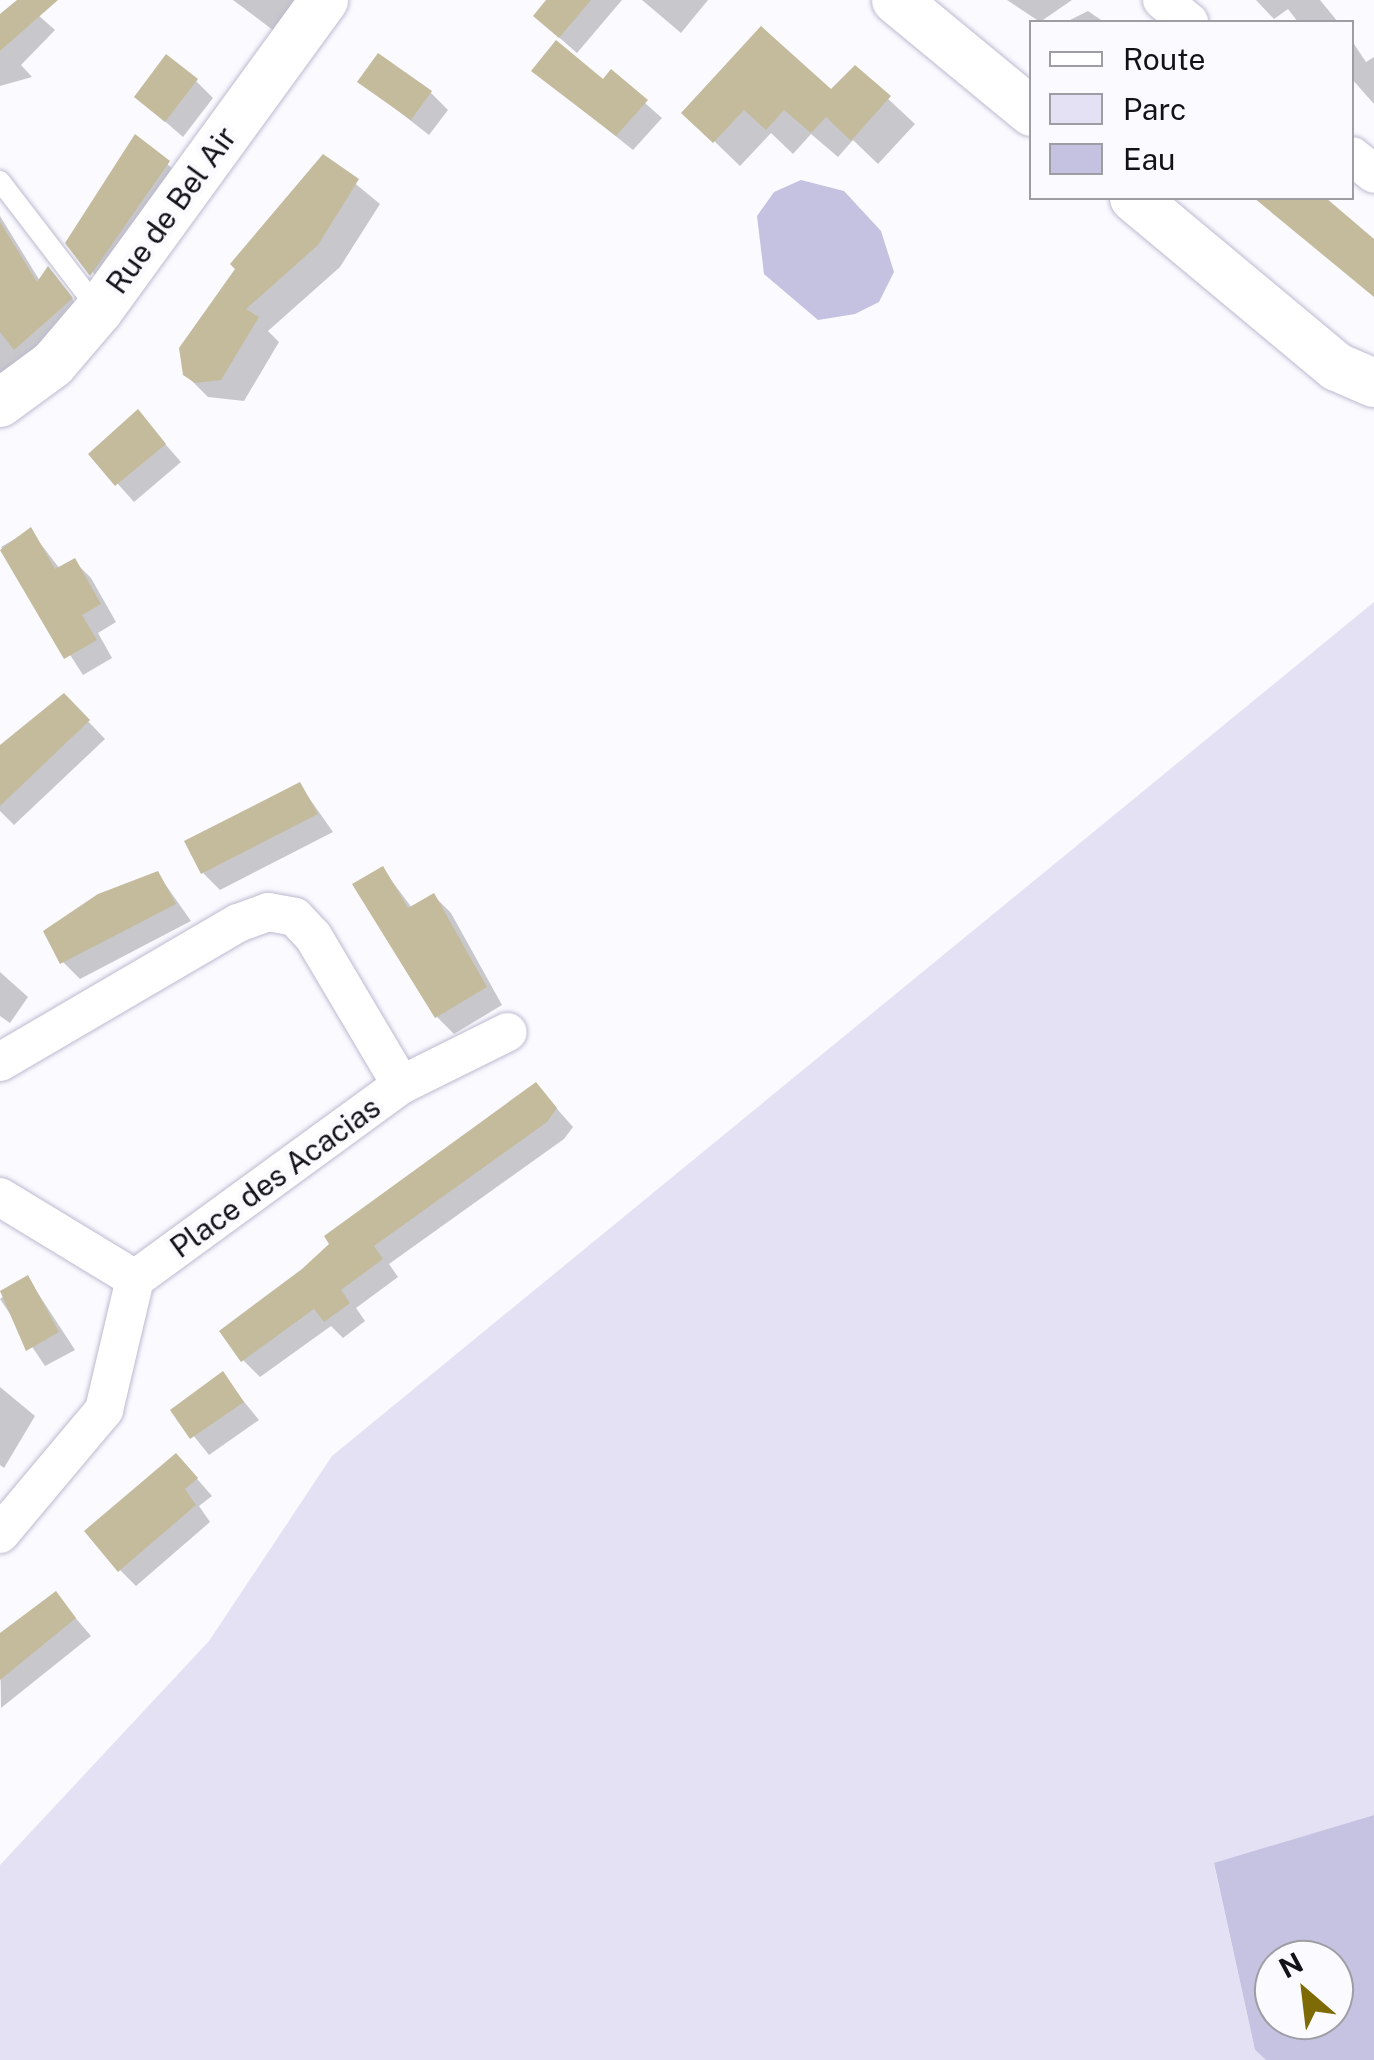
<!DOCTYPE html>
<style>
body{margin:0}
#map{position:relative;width:1374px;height:2060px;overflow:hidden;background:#fafaff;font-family:"Public Sans",sans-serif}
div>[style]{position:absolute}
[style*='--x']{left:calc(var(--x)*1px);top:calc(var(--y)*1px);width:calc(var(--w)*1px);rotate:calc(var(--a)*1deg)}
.green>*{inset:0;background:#e4e1f5}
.forest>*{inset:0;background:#c6c3e2}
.water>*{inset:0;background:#c5c1e1}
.shadow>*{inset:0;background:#0003}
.building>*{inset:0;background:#c3bb9c}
.roads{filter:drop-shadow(0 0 2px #bcbad0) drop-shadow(0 0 2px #bcbad0)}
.service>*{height:20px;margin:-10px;padding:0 10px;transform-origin:10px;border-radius:10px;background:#fff}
.minor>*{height:38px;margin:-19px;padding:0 19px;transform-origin:19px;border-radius:19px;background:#fff}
.tertiary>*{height:48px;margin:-24px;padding:0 24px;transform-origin:24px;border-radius:24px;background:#fff}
span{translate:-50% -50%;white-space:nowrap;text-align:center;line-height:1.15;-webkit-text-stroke:9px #fafaff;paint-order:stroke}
.street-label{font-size:30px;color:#131219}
.legend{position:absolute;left:1029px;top:20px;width:325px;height:180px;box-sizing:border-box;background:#fafaff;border:2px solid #9e9da3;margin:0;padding:12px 18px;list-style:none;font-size:30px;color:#131219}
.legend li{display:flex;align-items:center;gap:20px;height:50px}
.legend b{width:50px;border:2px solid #9e9da3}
.north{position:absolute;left:1254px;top:1940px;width:100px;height:100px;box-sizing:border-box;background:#fafaff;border:2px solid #9e9da3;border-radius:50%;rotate:332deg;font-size:28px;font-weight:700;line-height:40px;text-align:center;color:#131219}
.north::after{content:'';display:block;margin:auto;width:35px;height:45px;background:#7f6b05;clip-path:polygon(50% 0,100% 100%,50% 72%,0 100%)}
</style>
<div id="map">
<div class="green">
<i style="clip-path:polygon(1374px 602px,1374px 1815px,1214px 1864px,1255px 2050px,1266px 2060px,0 2060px,0 1865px,209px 1641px,332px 1456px)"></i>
</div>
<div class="forest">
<i style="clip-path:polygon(evenodd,1374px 1815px,1374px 2060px,1266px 2060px,1255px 2050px,1214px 1863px,1374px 1815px,1274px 1960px,1334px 1960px,1334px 2020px,1274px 2020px,1274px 1960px)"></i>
</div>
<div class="water">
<i style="clip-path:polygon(801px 180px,844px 191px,881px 231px,894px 272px,879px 302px,855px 314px,818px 320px,764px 274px,757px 216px,774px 192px)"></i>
</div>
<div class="shadow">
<i style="clip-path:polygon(21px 0,55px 30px,21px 65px,32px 77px,0 86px,0 17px)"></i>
<i style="clip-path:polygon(233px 0,305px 0,282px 37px)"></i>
<i style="clip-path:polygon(549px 0,622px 0,577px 53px,554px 33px)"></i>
<i style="clip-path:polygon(642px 0,708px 0,681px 33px)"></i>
<i style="clip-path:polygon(1007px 0,1072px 0,1040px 22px)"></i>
<i style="clip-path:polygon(1256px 0,1320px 0,1338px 22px,1298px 22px,1288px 9px,1274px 19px)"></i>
<i style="clip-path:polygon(1088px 11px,1104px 22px,1066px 22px)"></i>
<i style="clip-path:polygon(1352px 41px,1366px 62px,1374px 57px,1374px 104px,1352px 79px)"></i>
<i style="clip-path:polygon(855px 68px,915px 124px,878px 164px,853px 140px,838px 157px,811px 134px,793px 154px,771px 133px,740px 166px,685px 113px,831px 93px)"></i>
<i style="clip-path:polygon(534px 71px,603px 83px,611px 73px,662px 118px,633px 150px)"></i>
<i style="clip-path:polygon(196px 81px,213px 98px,183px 137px,137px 97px)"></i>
<i style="clip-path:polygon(361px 82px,431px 93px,448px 110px,429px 135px)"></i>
<i style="clip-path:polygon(136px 138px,184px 178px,107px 289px,68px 243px)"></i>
<i style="clip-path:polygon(323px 157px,380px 204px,340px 267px,268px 331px,279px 342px,244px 401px,208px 397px,185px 374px)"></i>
<i style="clip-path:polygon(0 216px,40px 281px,48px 270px,86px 315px,0 399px)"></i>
<i style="clip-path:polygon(138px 413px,181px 462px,134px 502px,92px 455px)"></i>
<i style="clip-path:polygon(30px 530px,60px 569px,74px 561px,91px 578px,116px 622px,98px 633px,112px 658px,83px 675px,1px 547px)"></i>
<i style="clip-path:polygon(64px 696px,105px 739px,14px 825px,0 811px,0 758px)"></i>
<i style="clip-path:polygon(300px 785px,333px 832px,220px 890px,203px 873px)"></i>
<i style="clip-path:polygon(383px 869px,412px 908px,434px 896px,451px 913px,502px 1005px,454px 1034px,437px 1017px)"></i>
<i style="clip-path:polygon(158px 874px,191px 921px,80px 979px,63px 962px)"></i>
<i style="clip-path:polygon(0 972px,28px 997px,10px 1023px,0 1016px)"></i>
<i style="clip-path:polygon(536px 1085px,573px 1127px,564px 1139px,389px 1264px,398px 1277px,356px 1308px,365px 1321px,343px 1338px,331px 1326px,260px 1377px,243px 1360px,304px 1271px)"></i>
<i style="clip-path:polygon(28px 1278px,75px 1350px,45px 1366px,0 1299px)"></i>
<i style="clip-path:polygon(222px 1375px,259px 1420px,209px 1455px,173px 1410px)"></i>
<i style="clip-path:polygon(0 1387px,35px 1416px,4px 1468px,0 1465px)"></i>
<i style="clip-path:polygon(192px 1473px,212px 1496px,199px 1506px,210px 1522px,136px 1586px,120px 1570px)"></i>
<i style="clip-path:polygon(56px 1595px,91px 1636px,1px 1708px,0 1636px)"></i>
</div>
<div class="building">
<i style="clip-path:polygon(17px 0,58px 0,0 51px,0 14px)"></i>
<i style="clip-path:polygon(546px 0,591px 0,559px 38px,533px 16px)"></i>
<i style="clip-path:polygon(761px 26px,831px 89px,855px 65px,891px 96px,851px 141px,826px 117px,811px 133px,784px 110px,766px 130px,744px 110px,713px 143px,681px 113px)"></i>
<i style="clip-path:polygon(556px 40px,603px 79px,611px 69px,648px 100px,616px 136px,531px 71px)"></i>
<i style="clip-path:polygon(378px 53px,432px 91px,411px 120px,357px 82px)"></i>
<i style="clip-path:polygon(166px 54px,198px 79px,165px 122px,134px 97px)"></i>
<i style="clip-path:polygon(135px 134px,170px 161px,90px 276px,65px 243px)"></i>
<i style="clip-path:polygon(323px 154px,359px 179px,318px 245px,246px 309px,259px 317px,221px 380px,195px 383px,183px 375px,179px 348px,235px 269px,230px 264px)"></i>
<i style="clip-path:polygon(1254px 198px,1326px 198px,1374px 239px,1374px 297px)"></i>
<i style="clip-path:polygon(0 222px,37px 282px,48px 266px,73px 298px,14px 350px,0 332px)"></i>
<i style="clip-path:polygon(138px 409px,166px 444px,115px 486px,88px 454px)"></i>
<i style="clip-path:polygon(31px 527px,55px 569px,75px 558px,101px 604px,82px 615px,97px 640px,64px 659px,0 550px)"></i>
<i style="clip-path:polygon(64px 693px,90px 720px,0 806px,0 745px)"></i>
<i style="clip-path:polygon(300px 782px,318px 814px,201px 874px,184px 841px)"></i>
<i style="clip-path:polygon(383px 866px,408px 908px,434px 893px,487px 987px,435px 1018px,352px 884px)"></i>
<i style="clip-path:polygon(158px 871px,176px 904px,60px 964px,43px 931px,98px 894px)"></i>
<i style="clip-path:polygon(536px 1082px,557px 1108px,547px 1122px,374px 1246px,383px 1259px,341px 1290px,350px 1303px,324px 1322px,314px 1309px,241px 1362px,219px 1331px,302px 1269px,329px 1244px,324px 1236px)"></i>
<i style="clip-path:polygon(28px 1275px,59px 1332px,26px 1351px,0 1291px)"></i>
<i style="clip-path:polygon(223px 1371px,244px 1402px,190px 1439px,170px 1410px)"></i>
<i style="clip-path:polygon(176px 1453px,198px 1478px,185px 1489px,196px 1505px,118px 1572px,84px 1531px)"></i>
<i style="clip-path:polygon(56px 1591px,76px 1618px,0 1680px,0 1633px)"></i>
</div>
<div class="roads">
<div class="service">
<i style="--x:0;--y:181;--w:163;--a:52.5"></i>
</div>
<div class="minor">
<i style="--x:1162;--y:0;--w:35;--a:39"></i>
<i style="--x:1352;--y:156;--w:28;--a:39"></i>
<i style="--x:0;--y:1062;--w:276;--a:-30.3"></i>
<i style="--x:238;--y:923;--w:32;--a:-20"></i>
<i style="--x:268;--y:912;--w:27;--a:10"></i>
<i style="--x:295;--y:917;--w:26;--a:47"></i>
<i style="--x:313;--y:936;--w:173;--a:59.4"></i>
<i style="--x:401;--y:1085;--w:329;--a:143.9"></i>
<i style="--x:401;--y:1085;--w:119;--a:-26.4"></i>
<i style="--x:0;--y:1197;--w:158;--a:31.3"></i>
<i style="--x:0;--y:1534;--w:162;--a:-50"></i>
<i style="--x:104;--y:1410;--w:135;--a:-76.7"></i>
</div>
<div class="tertiary">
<i style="--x:896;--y:0;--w:176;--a:39.5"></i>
<i style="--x:1134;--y:198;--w:264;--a:39.8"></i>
<i style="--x:1337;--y:367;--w:40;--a:23.4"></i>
<i style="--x:0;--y:403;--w:66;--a:-36.3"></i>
<i style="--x:53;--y:364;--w:71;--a:-49.6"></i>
<i style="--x:99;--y:310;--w:383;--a:-54"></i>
</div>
</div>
<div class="street-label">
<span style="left:171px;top:210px;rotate:-54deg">Rue de Bel Air</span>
<span style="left:275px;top:1177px;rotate:-36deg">Place des Acacias</span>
</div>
<ul class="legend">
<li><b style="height:12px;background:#fff"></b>Route</li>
<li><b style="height:28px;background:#e4e1f5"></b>Parc</li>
<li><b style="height:28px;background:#c5c1e1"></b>Eau</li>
</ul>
<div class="north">N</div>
</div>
